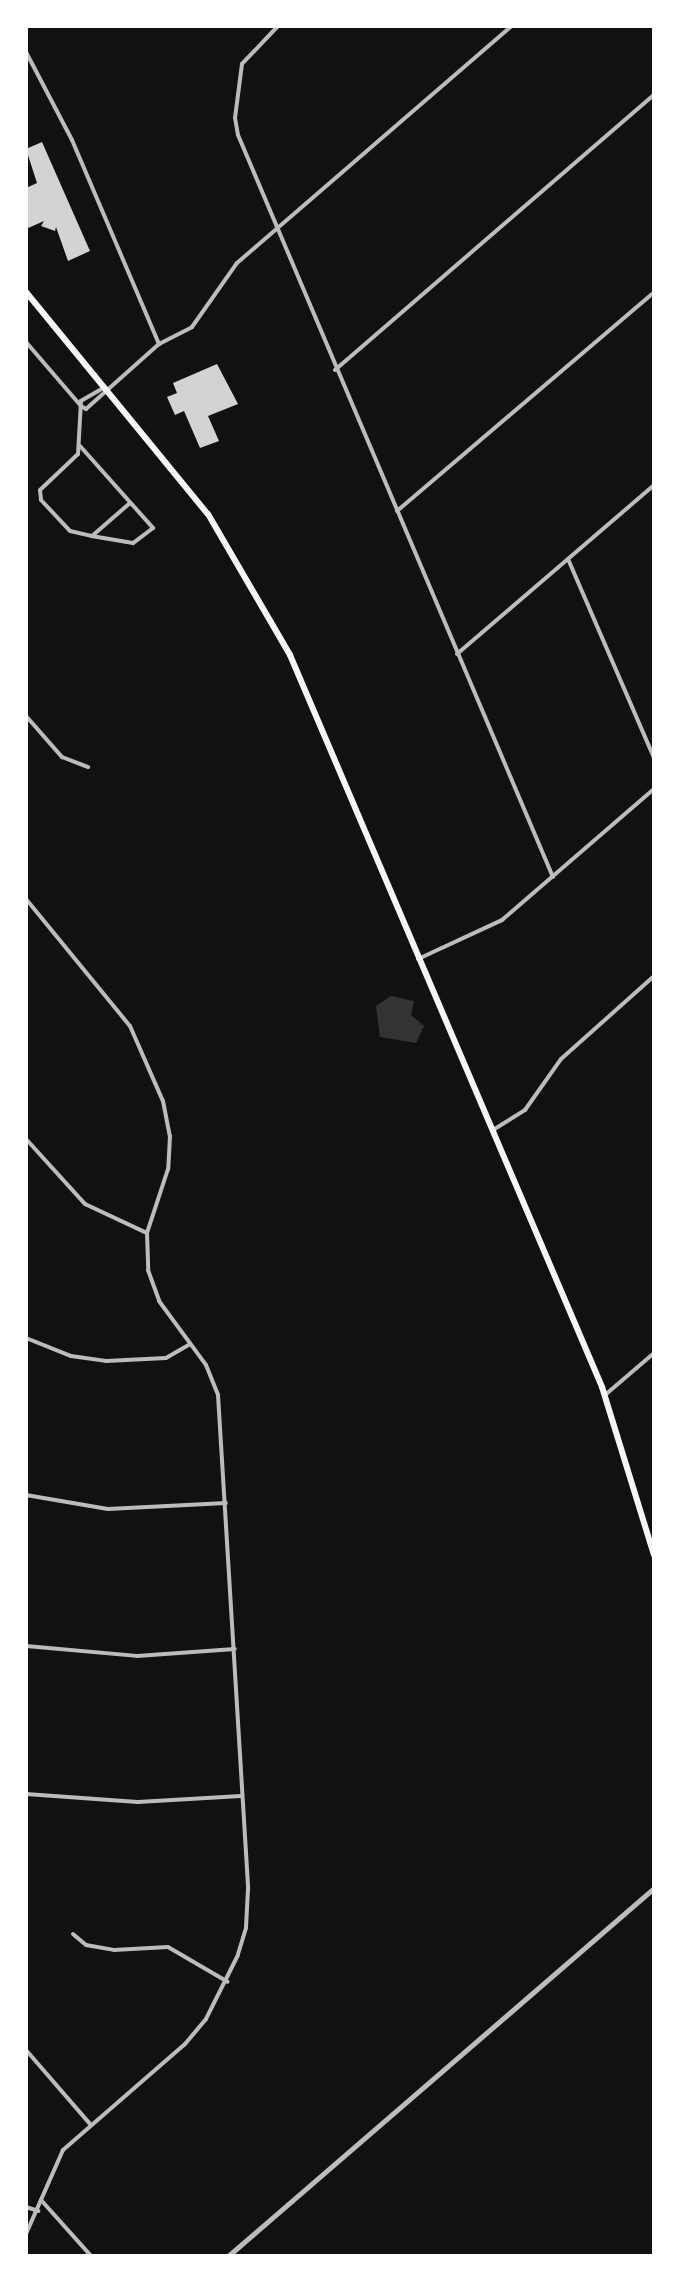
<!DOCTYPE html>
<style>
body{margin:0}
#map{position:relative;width:680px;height:2282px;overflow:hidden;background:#111;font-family:Quicksand,sans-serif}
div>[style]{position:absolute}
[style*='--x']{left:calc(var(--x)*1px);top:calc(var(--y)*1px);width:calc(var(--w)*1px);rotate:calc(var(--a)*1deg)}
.water>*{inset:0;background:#333}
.building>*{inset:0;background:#d3d3d3}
.minor>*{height:4px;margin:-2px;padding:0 2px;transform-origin:2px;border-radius:2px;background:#bcbcbc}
.tertiary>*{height:5px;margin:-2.5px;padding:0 2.5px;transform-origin:2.5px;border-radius:2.5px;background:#bcbcbc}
.primary>*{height:6px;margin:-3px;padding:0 3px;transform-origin:3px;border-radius:3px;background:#f5f5f5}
span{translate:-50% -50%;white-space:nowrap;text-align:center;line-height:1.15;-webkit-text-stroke:7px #fff;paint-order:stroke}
.frame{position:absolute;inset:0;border:28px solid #fff;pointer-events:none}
</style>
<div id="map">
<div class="water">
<i style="clip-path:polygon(391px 996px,414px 1001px,411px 1015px,424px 1026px,416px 1043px,380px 1037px,376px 1006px)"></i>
</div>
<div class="building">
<i style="clip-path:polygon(42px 142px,90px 251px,68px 261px,56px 227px,55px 231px,41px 226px,44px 221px,26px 229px,26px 188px,37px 183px,26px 149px)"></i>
<i style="clip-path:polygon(217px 364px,238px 404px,208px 416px,219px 441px,200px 448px,184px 411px,175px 415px,167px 397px,177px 393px,173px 383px)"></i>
</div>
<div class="minor">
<i style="--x:278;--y:26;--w:52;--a:133.5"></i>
<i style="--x:242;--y:64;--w:54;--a:97.4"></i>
<i style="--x:235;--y:118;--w:17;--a:80"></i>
<i style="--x:238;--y:135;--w:806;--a:67"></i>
<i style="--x:26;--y:52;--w:99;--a:62.4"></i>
<i style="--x:72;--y:140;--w:222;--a:66.9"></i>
<i style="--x:26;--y:342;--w:84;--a:49.3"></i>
<i style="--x:335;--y:370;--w:421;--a:-40.8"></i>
<i style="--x:105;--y:387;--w:28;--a:150"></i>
<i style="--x:81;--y:401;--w:53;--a:93.2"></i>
<i style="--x:78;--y:454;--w:52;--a:136.5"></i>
<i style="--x:40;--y:490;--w:10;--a:84"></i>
<i style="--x:41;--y:500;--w:42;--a:46.9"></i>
<i style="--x:70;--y:531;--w:23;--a:13"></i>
<i style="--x:92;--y:536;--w:50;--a:-41"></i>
<i style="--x:81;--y:406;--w:6;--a:31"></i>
<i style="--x:86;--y:409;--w:98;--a:-41.7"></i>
<i style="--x:159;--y:344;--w:37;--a:-27"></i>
<i style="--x:192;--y:327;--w:78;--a:-54.9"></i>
<i style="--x:237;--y:263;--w:363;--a:-40.8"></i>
<i style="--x:80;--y:446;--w:110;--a:48.3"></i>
<i style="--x:153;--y:528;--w:25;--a:143"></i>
<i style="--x:133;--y:543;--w:42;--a:-170.3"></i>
<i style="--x:397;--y:511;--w:338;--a:-40.4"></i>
<i style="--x:568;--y:559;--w:217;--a:66.6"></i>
<i style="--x:457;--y:654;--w:260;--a:-40.6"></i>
<i style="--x:26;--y:716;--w:55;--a:48.7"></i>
<i style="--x:62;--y:757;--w:28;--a:21"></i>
<i style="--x:26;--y:899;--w:164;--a:50.7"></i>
<i style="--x:130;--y:1026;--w:82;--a:66.3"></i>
<i style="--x:163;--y:1101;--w:36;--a:79"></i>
<i style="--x:170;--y:1136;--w:33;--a:93"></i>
<i style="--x:168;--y:1169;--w:67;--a:108.2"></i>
<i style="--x:147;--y:1233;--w:37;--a:88"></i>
<i style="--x:148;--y:1270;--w:33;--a:70"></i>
<i style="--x:159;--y:1301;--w:79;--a:53.7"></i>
<i style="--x:206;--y:1365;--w:32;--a:68"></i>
<i style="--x:218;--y:1395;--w:495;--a:86.5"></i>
<i style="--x:248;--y:1889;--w:39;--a:93"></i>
<i style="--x:246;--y:1928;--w:28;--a:107"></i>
<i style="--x:238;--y:1955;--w:72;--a:116.6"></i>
<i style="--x:206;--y:2019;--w:33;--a:130"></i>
<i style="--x:185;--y:2044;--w:162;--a:139"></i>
<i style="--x:63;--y:2150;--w:92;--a:113.8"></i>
<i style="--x:418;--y:959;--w:93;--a:-24.9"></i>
<i style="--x:502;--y:920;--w:201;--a:-40.8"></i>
<i style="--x:493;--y:1130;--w:38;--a:-32"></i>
<i style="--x:525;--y:1110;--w:62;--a:-54.8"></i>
<i style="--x:561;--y:1059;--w:125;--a:-41.7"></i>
<i style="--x:26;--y:1139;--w:88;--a:47.8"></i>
<i style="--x:85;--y:1204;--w:68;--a:25.1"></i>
<i style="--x:26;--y:1338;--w:48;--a:21.8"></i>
<i style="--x:71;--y:1356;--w:35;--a:8"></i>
<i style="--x:106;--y:1361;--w:60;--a:-2.9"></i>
<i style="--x:166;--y:1358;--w:28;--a:-30"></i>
<i style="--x:605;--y:1395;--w:65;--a:-40.6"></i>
<i style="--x:26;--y:1495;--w:83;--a:9.7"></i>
<i style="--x:108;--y:1509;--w:118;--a:-2.9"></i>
<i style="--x:26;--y:1646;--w:111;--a:5.1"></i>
<i style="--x:137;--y:1656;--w:98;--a:-4.1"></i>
<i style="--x:26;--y:1794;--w:112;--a:4.1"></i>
<i style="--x:138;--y:1802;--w:103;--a:-3.3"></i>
<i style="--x:73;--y:1934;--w:17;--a:40"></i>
<i style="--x:86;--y:1945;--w:28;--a:10"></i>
<i style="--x:114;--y:1950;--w:54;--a:-3.2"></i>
<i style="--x:168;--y:1947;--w:69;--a:30.3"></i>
<i style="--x:26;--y:2050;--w:99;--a:49.1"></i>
<i style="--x:41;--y:2200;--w:75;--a:48.2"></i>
<i style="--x:26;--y:2207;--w:13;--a:18"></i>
</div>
<div class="tertiary">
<i style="--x:228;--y:2256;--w:563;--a:-40.82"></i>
</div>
<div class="primary">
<i style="--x:26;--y:292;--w:287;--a:50.7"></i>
<i style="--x:208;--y:514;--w:163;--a:59.8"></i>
<i style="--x:290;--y:655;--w:796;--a:66.91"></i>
<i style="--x:602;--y:1387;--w:176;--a:72.8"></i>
</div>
<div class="frame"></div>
</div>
